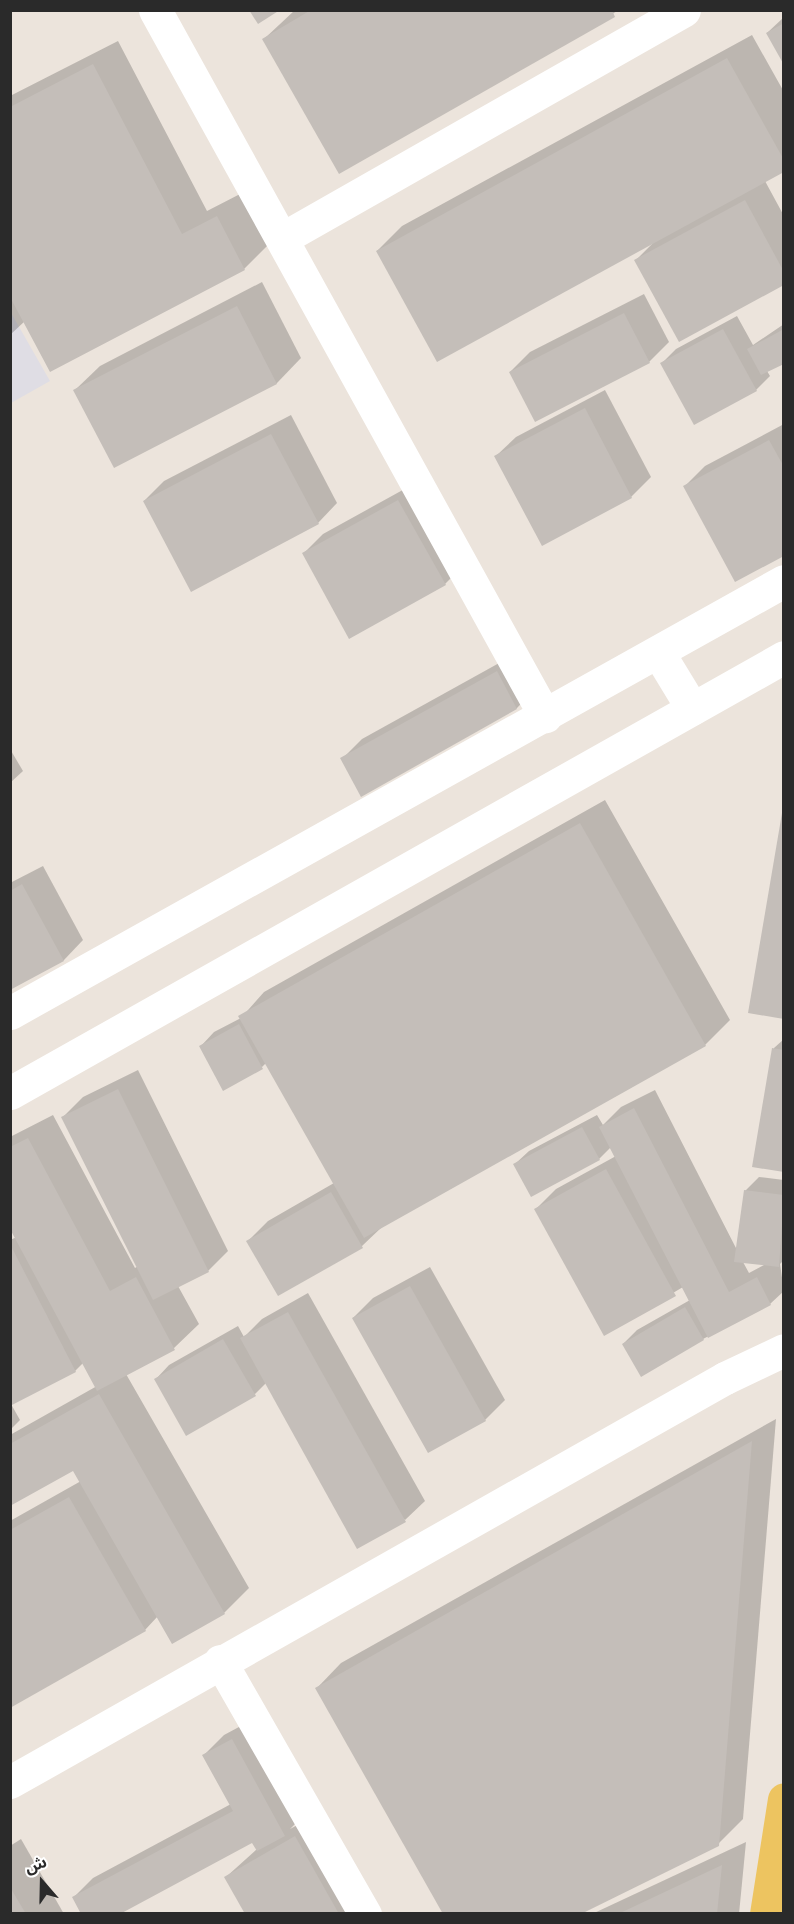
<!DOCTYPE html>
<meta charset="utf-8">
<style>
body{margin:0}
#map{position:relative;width:794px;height:1924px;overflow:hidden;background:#ece4dc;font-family:Figtree,"Noto Sans Arabic",sans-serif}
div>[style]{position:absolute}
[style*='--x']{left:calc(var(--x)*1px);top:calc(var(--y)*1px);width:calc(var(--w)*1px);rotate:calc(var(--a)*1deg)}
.industrial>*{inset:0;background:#dfdde4}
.shadow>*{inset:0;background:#0003}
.building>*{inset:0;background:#c4beb9}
.minor>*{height:33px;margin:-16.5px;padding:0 16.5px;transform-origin:16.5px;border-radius:16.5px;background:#fff}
.major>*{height:33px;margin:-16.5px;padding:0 16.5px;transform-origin:16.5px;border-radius:16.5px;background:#edc460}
span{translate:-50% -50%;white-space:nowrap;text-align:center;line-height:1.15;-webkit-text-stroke:4.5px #fff;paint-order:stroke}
.frame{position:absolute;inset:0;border:12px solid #2a2a2a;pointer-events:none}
.north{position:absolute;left:12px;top:1852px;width:60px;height:60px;-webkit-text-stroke:4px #fff;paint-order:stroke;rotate:340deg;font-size:16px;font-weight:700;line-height:24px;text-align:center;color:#2a2a2a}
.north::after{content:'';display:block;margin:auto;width:21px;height:27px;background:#2a2a2a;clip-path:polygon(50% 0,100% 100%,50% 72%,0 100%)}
</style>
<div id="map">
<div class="industrial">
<i style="clip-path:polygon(10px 311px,50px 381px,11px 403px,10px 403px)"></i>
</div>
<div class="shadow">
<i style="clip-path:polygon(295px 10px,619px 10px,339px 172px,264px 39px)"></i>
<i style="clip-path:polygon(784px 17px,784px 62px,767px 33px)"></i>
<i style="clip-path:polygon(752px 35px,784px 92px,784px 171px,765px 181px,784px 216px,784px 283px,636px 260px,653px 243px,377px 251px,402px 226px)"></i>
<i style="clip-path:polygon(118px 41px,207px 211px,242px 193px,269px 244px,244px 269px,25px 321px,10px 335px,10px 96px)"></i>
<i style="clip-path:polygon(262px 282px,301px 358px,277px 383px,115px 466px,75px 390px,100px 366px)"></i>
<i style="clip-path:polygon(644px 294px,669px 342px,649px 362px,510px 372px,530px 352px)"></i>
<i style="clip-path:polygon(737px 316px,753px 345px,784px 324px,784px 362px,767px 371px,770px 376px,756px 390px,662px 363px,676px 349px)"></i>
<i style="clip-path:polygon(605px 390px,651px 477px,631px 497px,496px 456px,516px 437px)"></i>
<i style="clip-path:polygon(291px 415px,337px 503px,318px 523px,144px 501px,164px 481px)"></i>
<i style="clip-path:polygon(784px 424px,784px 554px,685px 486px,705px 466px)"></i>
<i style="clip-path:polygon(419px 481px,465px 564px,445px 584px,304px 553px,323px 534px)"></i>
<i style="clip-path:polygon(517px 653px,536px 688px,517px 708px,362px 794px,342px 759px,362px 739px)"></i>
<i style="clip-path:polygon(10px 749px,23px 771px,10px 783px)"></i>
<i style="clip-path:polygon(605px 800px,730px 1020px,705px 1045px,383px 1226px,362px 1246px,248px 1241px,268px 1221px,334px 1183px,266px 1063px,262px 1067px,201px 1046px,214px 1032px,241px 1018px,264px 992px)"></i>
<i style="clip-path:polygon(43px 866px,83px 940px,64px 960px,10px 989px,10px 883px)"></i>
<i style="clip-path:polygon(784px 1039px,784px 1170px,774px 1048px)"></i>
<i style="clip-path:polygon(138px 1070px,228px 1251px,208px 1271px,178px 1286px,199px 1324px,174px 1348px,126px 1374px,249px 1588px,224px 1613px,158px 1616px,145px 1630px,10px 1706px,10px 1521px,81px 1481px,74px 1469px,10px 1505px,10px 1435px,97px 1386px,84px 1362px,75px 1371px,11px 1404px,20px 1420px,10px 1430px,10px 1240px,17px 1237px,10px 1226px,10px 1137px,53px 1115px,135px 1268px,138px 1266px,63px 1117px,83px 1097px)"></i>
<i style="clip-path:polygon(evenodd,655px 1090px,737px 1250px,745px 1191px,759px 1177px,784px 1180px,784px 1260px,780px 1264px,784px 1291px,770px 1304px,703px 1339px,623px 1344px,637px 1330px,690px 1300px,683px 1287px,604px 1334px,536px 1209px,556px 1189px,616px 1156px,611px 1147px,599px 1159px,531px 1195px,515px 1164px,529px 1151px,597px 1115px,603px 1125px,621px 1107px,655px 1090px,743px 1262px,766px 1264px,749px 1273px,743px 1262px)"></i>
<i style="clip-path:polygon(430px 1267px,505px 1400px,485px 1420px,353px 1318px,373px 1298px)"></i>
<i style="clip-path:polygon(308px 1293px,425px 1501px,405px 1520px,266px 1383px,255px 1394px,156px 1379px,169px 1365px,238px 1326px,244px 1337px,262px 1319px)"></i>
<i style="clip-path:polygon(776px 1419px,743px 1819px,718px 1844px,317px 1688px,341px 1663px)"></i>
<i style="clip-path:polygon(252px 1720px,304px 1815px,290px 1829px,320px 1813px,378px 1914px,247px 1914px,226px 1877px,257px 1849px,252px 1841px,74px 1897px,93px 1878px,231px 1804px,204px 1755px,224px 1735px)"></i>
<i style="clip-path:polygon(21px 1839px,64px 1914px,10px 1914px,10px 1846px)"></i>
<i style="clip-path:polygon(746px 1842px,739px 1914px,592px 1914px)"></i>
</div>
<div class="building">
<i style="clip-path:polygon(249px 10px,280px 10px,258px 24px)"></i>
<i style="clip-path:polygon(311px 10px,612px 10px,615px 17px,339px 174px,262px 39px)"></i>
<i style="clip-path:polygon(784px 23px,784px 65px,766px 33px)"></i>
<i style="clip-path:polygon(727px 58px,784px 160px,784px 172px,437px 362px,376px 251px)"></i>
<i style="clip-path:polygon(93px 64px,182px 234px,217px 216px,245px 270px,50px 372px,10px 297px,10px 107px)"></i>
<i style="clip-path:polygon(745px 200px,784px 272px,784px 285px,679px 342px,634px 260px)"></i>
<i style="clip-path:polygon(237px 306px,277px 384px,114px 468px,73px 390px)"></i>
<i style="clip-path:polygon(624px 313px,650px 363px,535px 422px,509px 372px)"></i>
<i style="clip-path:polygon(723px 329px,757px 391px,694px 425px,660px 363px)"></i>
<i style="clip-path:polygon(784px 329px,784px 364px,761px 375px,747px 349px)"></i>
<i style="clip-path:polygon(585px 408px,632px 498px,542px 546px,494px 456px)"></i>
<i style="clip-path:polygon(271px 434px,319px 524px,191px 592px,143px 501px)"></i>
<i style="clip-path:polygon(769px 440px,784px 467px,784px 556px,735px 582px,683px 486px)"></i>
<i style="clip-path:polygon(398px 500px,446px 585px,349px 639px,302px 553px)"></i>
<i style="clip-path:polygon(497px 671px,517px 709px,361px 797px,340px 758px)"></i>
<i style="clip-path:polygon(782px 813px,784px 813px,784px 1019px,748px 1013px)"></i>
<i style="clip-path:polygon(580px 823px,706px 1046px,364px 1238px,238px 1016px)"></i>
<i style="clip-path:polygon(22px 884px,64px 961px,10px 990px,10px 891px)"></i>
<i style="clip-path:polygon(239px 1024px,263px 1069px,223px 1091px,199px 1046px)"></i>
<i style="clip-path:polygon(772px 1048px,784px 1050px,784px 1172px,752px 1167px)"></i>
<i style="clip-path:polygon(118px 1089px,209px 1272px,153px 1300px,61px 1117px)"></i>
<i style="clip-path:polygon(634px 1108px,729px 1292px,757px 1277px,771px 1305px,708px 1338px,599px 1127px)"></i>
<i style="clip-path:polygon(582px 1127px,600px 1160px,531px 1197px,513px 1164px)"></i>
<i style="clip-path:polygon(28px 1138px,110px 1291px,136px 1277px,175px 1350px,97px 1391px,10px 1229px,10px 1147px)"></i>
<i style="clip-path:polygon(606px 1169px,676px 1296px,604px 1336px,534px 1209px)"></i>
<i style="clip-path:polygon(744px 1190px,784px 1195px,779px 1267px,734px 1262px)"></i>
<i style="clip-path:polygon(331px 1192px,363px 1248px,278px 1296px,246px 1241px)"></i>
<i style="clip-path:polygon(12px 1248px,76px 1372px,10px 1406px,10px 1249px)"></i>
<i style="clip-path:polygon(410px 1286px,486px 1421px,428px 1453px,352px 1318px)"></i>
<i style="clip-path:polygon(685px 1307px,704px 1340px,641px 1377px,622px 1344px)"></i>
<i style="clip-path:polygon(288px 1312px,406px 1522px,357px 1549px,240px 1338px)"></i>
<i style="clip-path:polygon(223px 1339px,256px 1396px,186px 1436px,154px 1379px)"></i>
<i style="clip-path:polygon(99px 1394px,225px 1614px,172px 1644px,73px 1471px,10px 1506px,10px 1444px)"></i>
<i style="clip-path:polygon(752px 1441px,719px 1846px,581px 1914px,443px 1914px,315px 1688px)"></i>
<i style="clip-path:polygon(69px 1497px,146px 1631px,10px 1708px,10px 1530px)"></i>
<i style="clip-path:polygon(232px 1739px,285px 1836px,257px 1851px,252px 1843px,120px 1914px,81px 1914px,72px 1897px,233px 1811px,202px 1755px)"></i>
<i style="clip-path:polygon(295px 1836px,339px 1914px,245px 1914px,224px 1877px)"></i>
<i style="clip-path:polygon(722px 1865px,717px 1914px,618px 1914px)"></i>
<i style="clip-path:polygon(10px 1887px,26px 1914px,10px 1914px)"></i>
</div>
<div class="minor">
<i style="--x:155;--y:10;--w:807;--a:61.08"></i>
<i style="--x:283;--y:238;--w:461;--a:-29.6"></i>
<i style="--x:658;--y:652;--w:66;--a:58.7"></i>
<i style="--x:10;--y:1013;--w:886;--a:-29.17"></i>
<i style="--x:10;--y:1093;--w:888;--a:-29.39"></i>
<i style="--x:220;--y:1661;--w:292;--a:60.2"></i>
<i style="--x:10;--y:1782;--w:821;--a:-29.47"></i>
<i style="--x:725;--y:1378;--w:65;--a:-25.4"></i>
</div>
<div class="major">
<i style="--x:766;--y:1914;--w:116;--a:-81.1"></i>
</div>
<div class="frame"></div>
<div class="north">ش</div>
</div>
